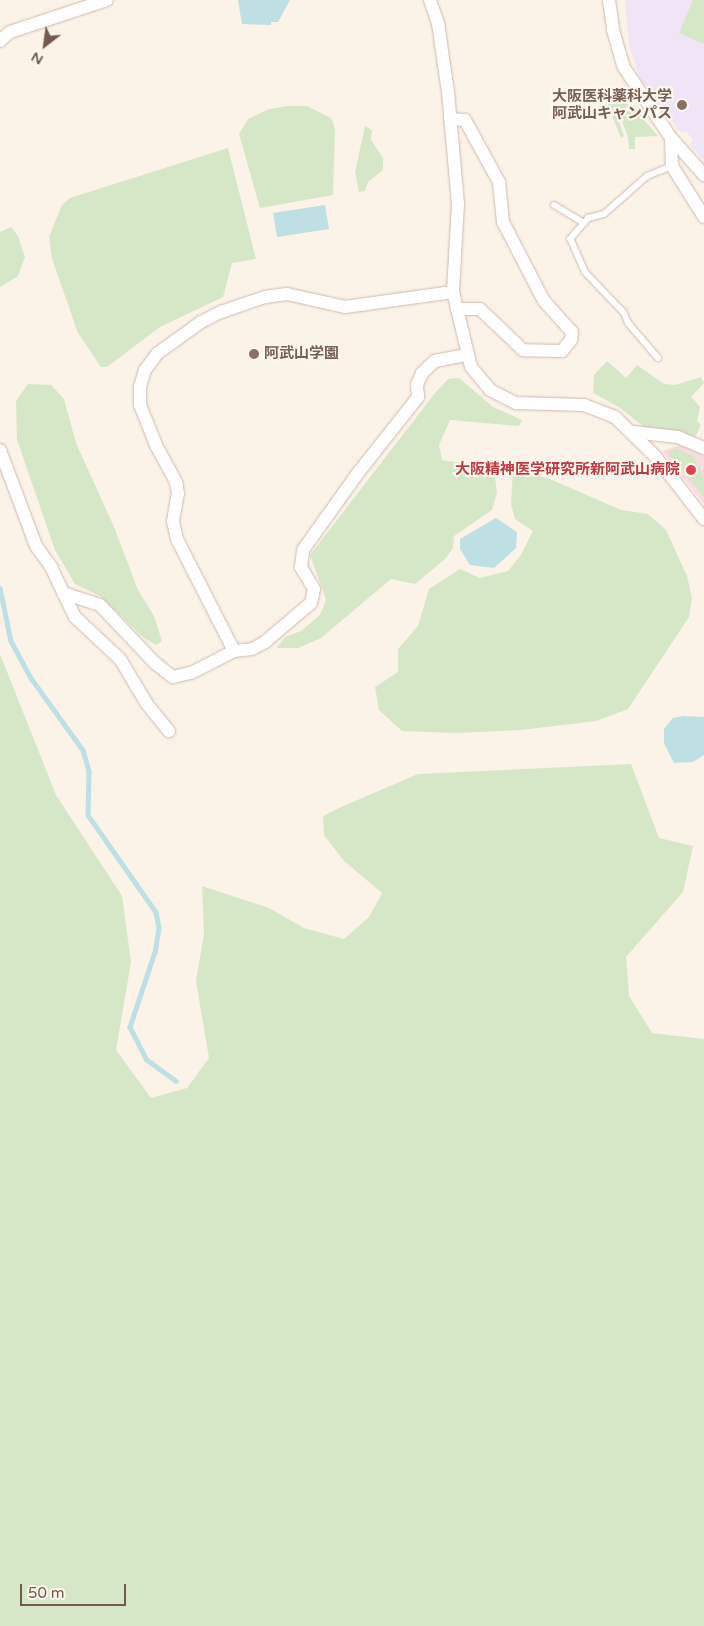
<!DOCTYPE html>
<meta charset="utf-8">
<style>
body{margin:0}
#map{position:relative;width:704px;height:1626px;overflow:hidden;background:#fbf2e8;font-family:"Varela Round","Noto Sans JP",sans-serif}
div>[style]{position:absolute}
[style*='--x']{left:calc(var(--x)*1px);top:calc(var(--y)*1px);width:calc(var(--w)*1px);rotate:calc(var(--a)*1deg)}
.education>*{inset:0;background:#efe5f7}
.medical>*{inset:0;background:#f8dce1}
.green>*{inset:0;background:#d6e7c8}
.water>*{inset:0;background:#bedfe3}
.stream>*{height:4.5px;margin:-2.25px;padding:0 2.25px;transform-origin:2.25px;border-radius:2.25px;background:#bedfe3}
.roads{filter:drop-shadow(0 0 1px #ccbaaf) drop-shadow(0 0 1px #ccbaaf)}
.lane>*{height:6px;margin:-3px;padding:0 3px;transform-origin:3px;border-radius:3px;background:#fff}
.street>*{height:12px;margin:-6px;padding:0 6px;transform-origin:6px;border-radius:6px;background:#fff}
.dots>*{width:14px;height:14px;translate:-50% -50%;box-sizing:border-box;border:2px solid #fef7ee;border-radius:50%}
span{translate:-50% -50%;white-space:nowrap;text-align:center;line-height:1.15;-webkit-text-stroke:4px #fef7ee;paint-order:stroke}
.education-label{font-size:15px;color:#785e54;font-weight:700}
.right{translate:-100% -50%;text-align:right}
.left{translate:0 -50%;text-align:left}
.health-label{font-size:15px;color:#be3a42;font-weight:700}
.north{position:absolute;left:20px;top:20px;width:50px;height:50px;-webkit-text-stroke:4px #fef7ee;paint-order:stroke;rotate:210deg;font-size:14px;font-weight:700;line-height:20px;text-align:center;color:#73594e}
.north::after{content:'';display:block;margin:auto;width:18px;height:22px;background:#73594e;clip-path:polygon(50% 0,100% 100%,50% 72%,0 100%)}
.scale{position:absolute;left:20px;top:1584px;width:106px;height:22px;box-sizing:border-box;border:2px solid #73594e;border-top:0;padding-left:6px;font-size:15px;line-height:18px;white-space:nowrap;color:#73594e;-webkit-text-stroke:4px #fef7ee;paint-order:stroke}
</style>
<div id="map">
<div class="education">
<i style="clip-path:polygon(625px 0,704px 0,704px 161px,690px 145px,693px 140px,686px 131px,681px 133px,641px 80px,629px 46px)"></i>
</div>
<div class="medical">
<i style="clip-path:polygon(680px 445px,704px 456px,704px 504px,662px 451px)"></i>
</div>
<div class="green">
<i style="clip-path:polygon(693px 0,704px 0,704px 44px,679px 33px)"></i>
<i style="clip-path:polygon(622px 95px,629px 106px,615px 111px,624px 136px,621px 138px,606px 100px)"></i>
<i style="clip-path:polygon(288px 106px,307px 106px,331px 118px,335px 129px,333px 195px,260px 208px,239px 134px,248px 119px,269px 109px)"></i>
<i style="clip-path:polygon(628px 111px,638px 113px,658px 136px,635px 137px,635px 149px,629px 149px,628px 137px,619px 113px)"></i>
<i style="clip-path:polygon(365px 126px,372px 130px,371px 140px,383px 158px,383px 170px,368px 182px,365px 191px,359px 192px,355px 172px)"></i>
<i style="clip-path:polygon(228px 148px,256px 259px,232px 263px,223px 297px,160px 327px,107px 367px,101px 367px,78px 333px,52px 259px,49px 237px,62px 205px,70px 198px)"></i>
<i style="clip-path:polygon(11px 227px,18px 236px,25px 257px,18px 276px,0 287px,0 232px)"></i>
<i style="clip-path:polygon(607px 361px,626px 378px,637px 365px,664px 384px,675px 385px,701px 377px,704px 383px,691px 397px,700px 407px,697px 421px,701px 425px,695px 437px,644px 427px,619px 407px,593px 393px,594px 375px)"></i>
<i style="clip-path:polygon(459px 378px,493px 407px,522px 420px,519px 426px,450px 420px,439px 445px,442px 460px,494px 468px,497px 493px,492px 510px,454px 536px,453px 548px,445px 559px,415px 584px,391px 579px,321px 638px,298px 648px,277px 648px,285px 637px,301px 631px,320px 615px,326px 600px,310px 555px,435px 393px,448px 379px)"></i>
<i style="clip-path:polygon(28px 384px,51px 385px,64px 399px,76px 443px,114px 527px,138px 590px,154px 616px,162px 641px,156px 645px,144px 638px,100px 596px,75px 584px,55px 550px,17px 440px,16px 401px)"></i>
<i style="clip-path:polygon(676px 448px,694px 456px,704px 478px,704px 497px,667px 452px)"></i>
<i style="clip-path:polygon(513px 469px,550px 479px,621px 510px,648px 514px,666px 530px,687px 576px,692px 598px,689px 617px,628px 709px,596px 721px,521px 730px,457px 733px,402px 731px,379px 710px,375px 687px,398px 672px,398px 649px,418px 626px,429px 589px,460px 569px,480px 578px,508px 571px,521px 555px,533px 531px,515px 519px,511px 504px)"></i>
<i style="clip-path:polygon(0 654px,56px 795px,122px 896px,131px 962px,116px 1050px,151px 1098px,187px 1088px,209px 1058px,196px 981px,204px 934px,202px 886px,269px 908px,304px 928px,344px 939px,369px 917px,382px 893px,344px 861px,324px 835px,323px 816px,339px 808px,418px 774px,631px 764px,659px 838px,693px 846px,683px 892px,626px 957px,629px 996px,652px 1033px,704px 1039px,704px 1626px,0 1626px)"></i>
</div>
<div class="water">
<i style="clip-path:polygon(238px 0,290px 0,278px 22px,271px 22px,271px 25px,242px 24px)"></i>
<i style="clip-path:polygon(325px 205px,329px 229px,277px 237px,273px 213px)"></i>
<i style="clip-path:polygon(496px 518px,517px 532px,516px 548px,494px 568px,470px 565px,460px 549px,460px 539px)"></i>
<i style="clip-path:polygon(683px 716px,704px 717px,704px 755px,693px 762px,674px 763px,664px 743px,664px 729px,673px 718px)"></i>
</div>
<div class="stream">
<i style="--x:0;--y:588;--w:54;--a:78.3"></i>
<i style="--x:11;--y:641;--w:42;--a:61.6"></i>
<i style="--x:31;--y:678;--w:89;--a:54.2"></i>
<i style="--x:83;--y:750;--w:22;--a:74"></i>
<i style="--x:89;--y:771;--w:44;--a:91.3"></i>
<i style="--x:88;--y:815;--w:118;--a:55"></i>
<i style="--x:156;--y:912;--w:16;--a:79"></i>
<i style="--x:159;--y:928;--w:24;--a:99"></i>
<i style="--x:155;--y:952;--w:79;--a:108.4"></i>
<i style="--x:130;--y:1027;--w:36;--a:63"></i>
<i style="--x:146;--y:1059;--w:37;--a:36"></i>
</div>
<div class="roads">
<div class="lane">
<i style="--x:554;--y:205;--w:35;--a:31"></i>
<i style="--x:658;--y:358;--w:46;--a:-130.6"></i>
<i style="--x:628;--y:323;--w:11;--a:-112"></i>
<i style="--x:624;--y:313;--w:57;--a:-133.6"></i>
<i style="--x:585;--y:272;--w:36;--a:-114"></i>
<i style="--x:570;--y:239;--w:28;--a:-49"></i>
<i style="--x:588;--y:218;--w:16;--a:-14"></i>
<i style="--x:604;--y:214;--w:57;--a:-41.5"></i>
<i style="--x:647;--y:176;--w:27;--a:-22"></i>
</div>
<div class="street">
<i style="--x:430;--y:0;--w:24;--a:71"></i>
<i style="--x:438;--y:23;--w:70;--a:81.8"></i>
<i style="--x:448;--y:92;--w:112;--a:84.9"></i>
<i style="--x:458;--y:204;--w:88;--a:93.3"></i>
<i style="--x:453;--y:292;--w:77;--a:76.5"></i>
<i style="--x:471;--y:367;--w:30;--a:50"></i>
<i style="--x:490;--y:390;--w:29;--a:27"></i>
<i style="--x:516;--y:403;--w:68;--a:1.7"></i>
<i style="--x:584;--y:405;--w:33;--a:21"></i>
<i style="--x:615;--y:417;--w:56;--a:44.3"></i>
<i style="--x:655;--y:456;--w:80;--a:52.1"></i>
<i style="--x:609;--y:0;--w:30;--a:82"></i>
<i style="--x:613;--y:30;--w:37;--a:74"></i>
<i style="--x:623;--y:66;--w:87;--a:56.3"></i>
<i style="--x:671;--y:138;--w:50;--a:48.3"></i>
<i style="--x:0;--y:41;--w:13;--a:-42"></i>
<i style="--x:10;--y:32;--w:102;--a:-18.3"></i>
<i style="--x:450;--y:119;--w:15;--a:4"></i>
<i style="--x:465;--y:120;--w:71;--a:61.3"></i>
<i style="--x:499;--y:182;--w:40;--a:84.3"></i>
<i style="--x:503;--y:222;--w:89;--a:62.6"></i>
<i style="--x:544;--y:301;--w:42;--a:47.9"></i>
<i style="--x:572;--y:332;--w:8;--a:97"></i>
<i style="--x:571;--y:340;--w:14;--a:129"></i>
<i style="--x:562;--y:351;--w:39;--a:-179"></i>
<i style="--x:523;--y:350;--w:59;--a:-136.4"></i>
<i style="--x:480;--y:309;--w:23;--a:180"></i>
<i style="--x:671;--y:138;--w:28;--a:88"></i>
<i style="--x:672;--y:166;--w:60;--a:57.9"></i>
<i style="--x:633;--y:432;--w:45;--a:6.3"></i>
<i style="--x:678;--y:437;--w:28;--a:23"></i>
<i style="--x:0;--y:450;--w:103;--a:69.4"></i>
<i style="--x:36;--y:546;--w:26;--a:54"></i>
<i style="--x:51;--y:567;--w:55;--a:64.4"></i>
<i style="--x:75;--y:617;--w:62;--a:43"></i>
<i style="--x:120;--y:659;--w:52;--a:59"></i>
<i style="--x:147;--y:704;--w:35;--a:51"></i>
<i style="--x:63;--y:593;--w:39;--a:18"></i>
<i style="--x:100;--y:605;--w:80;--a:46.5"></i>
<i style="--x:155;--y:663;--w:23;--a:38"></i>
<i style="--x:173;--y:677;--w:18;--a:-13"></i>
<i style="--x:191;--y:673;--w:48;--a:-27.1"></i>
<i style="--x:234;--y:651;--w:18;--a:-6"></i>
<i style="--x:252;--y:649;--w:15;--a:-28"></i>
<i style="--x:265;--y:642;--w:60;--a:-40.3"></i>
<i style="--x:311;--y:603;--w:14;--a:-78"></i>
<i style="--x:314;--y:589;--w:26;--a:-121"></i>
<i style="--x:301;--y:567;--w:17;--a:-83"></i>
<i style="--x:303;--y:550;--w:95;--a:-54.5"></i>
<i style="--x:358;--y:473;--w:97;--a:-51.7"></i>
<i style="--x:418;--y:397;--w:12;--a:-95"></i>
<i style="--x:417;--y:385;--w:13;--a:-67"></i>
<i style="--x:422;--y:373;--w:18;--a:-43"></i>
<i style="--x:435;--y:361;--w:32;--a:-11"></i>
<i style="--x:234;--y:651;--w:126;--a:-117"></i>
<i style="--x:177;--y:539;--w:18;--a:-103"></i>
<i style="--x:173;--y:521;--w:27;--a:-80"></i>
<i style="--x:178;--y:494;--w:12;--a:-99"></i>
<i style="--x:176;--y:482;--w:42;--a:-118.4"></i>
<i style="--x:156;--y:445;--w:43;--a:-111.8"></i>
<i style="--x:140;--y:405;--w:18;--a:-90"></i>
<i style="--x:140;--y:387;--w:18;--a:-74"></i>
<i style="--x:145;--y:370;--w:21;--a:-53"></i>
<i style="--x:158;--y:353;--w:53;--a:-35.8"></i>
<i style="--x:201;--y:322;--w:22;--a:-27"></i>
<i style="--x:221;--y:312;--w:46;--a:-18.8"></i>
<i style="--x:265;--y:297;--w:22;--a:-8"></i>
<i style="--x:287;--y:294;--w:59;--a:12.6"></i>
<i style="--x:345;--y:307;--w:109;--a:-7.9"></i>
</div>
</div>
<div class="dots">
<i style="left:682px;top:105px;background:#8d6e63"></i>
<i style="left:254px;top:354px;background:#8d6e63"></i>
<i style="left:691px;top:470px;background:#e0444e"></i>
</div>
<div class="education-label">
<span class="right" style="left:672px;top:105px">大阪医科薬科大学<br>阿武山キャンパス</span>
<span class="left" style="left:264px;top:354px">阿武山学園</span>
</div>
<div class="health-label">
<span class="right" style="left:680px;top:470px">大阪精神医学研究所新阿武山病院</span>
</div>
<div class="north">N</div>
<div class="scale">50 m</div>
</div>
